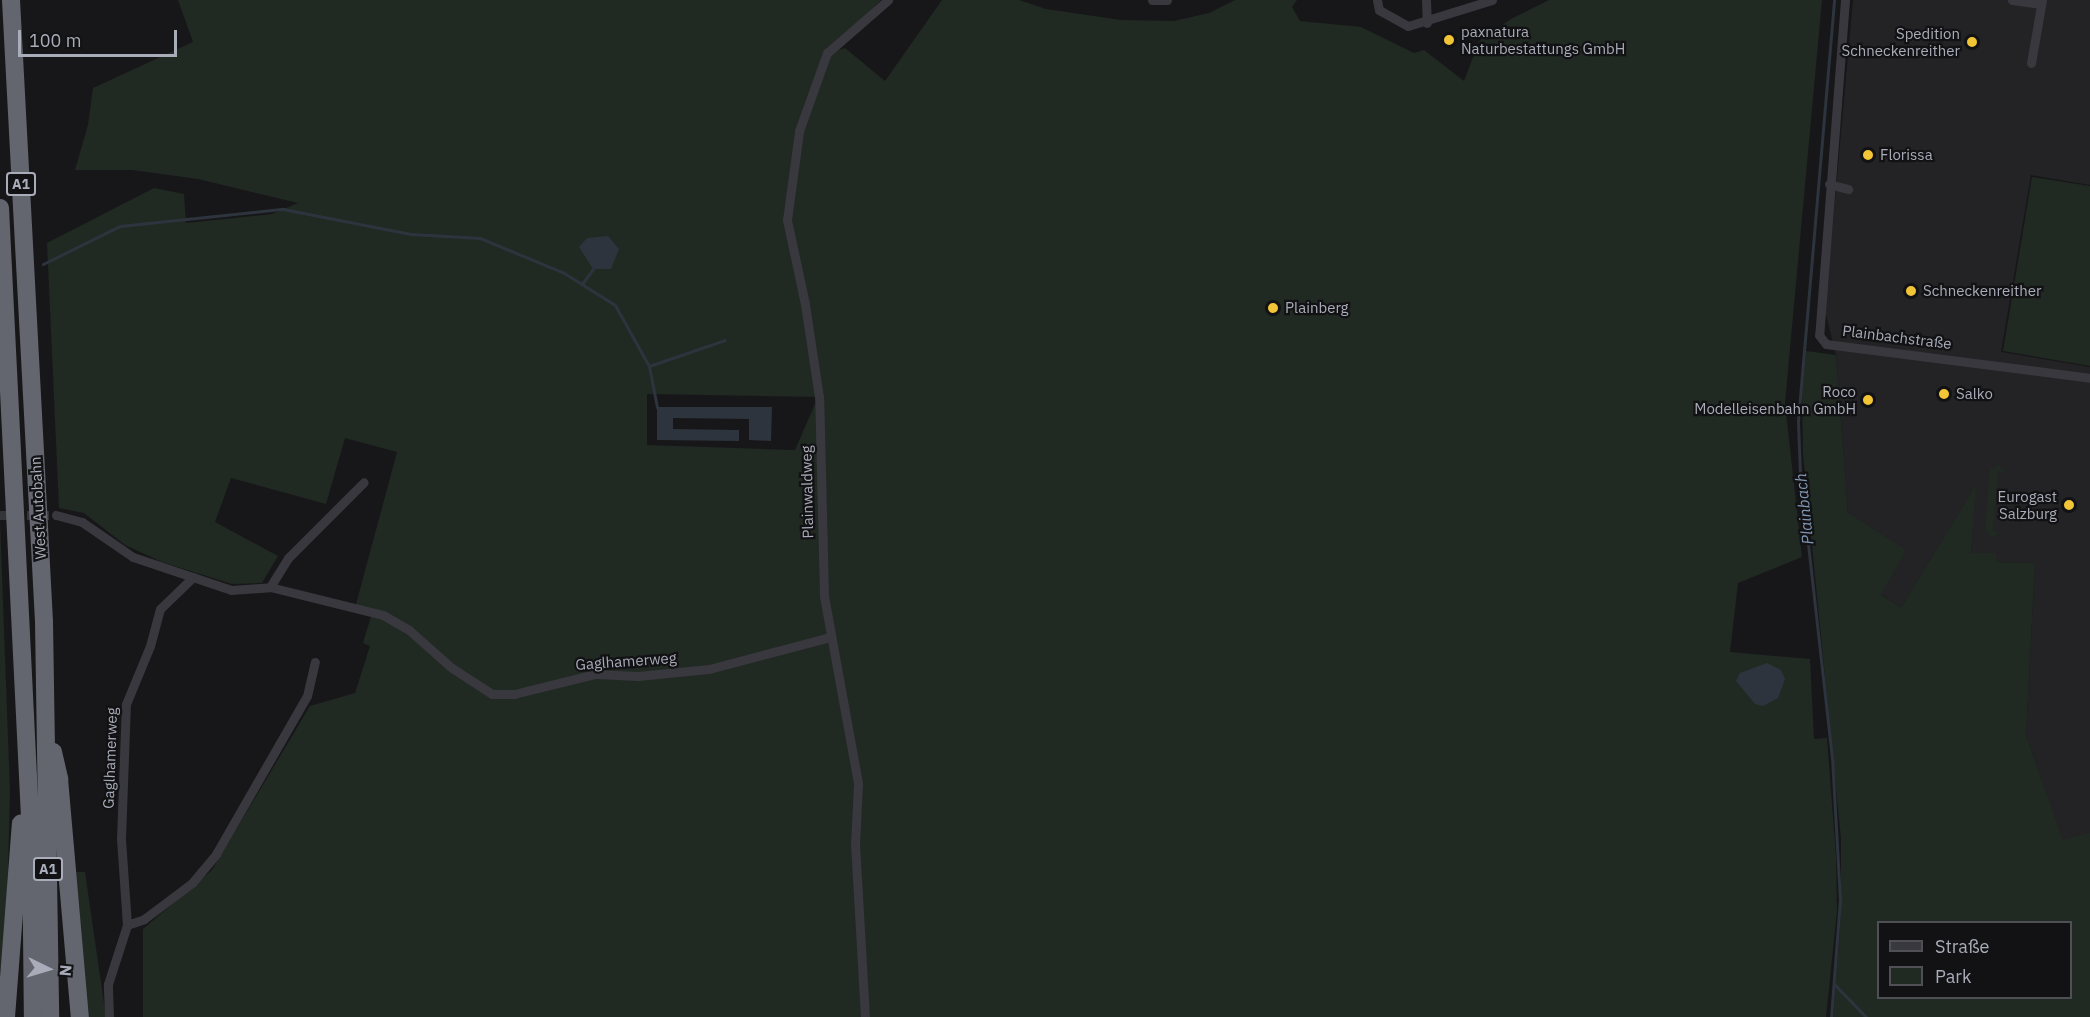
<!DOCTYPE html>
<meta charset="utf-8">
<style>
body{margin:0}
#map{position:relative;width:2090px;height:1017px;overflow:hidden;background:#171719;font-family:"IBM Plex Sans",sans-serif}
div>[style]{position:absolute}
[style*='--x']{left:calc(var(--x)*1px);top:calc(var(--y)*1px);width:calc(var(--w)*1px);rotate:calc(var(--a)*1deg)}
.built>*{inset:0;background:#232326}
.green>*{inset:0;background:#212923}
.water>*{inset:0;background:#2d343d}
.stream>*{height:3px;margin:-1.5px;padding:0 1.5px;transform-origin:1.5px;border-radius:1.5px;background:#2d343d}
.street-tunnel>*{height:9px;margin-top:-4.5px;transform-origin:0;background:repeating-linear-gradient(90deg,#343539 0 9px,transparent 0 13.5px)}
.street>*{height:9px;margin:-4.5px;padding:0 4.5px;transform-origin:4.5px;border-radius:4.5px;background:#38383e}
.highway>*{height:18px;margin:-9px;padding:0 9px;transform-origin:9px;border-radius:9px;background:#64666f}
.dots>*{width:16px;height:16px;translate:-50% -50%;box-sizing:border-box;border:3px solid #121214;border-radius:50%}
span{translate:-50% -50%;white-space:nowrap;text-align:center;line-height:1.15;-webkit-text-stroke:4.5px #121214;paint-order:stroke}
.shield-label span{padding:2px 4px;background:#121214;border:2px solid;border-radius:4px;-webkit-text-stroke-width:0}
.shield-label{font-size:14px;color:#a9acb9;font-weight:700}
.poi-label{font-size:15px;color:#a9acb9}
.left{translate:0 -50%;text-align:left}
.right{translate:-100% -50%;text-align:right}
.street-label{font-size:15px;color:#a9acb9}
.water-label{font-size:16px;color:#8097b4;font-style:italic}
.legend{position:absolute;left:1877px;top:921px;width:195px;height:78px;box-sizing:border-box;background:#121214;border:2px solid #4e5056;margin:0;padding:8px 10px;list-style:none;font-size:18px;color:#a9acb9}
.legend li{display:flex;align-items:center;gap:12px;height:30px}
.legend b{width:30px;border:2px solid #4e5056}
.north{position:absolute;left:18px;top:939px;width:60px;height:60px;-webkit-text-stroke:4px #121214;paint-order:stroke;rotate:95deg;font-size:16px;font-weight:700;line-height:24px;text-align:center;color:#a9acb9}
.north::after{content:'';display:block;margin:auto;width:21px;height:27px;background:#a9acb9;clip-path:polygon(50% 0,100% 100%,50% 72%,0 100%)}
.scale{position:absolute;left:18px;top:30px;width:159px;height:27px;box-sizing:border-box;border:3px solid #a9acb9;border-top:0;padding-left:8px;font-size:18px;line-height:21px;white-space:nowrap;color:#a9acb9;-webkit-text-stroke:4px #121214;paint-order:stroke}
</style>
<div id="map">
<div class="built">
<i style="clip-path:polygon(1853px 0,2090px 0,2090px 185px,2031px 175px,2001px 352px,2090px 367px,2090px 832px,2063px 841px,2026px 735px,2035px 563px,1996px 562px,1996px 553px,1971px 553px,1975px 487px,1901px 607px,1880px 594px,1905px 550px,1848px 512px,1836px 355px,1825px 310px)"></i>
</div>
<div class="green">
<i style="clip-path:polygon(evenodd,178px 0,881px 0,829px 53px,845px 48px,885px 81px,942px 0,1019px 0,1046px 9px,1121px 20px,1174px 21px,1209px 13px,1235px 0,1297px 0,1292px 7px,1300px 21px,1361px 27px,1414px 53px,1424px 50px,1464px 81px,1479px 41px,1511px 19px,1549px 0,1822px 0,1785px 403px,1802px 557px,1738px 583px,1730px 652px,1810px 659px,1814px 739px,1827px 738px,1836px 856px,1837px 911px,1826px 1017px,143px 1017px,143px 929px,212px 870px,310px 706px,355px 693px,370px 646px,363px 643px,372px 613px,355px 608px,397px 452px,345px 438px,326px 504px,231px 478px,215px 522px,278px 556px,262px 583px,232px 584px,162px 562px,125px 545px,84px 513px,59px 508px,47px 243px,154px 188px,184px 194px,186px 223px,272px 214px,298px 203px,198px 179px,132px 170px,75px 170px,88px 125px,93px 88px,193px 42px,178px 0,647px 394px,818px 397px,795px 450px,647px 445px,647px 394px)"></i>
<i style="clip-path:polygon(2032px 177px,2090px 186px,2090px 366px,2003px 351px)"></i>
<i style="clip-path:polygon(evenodd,1806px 351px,1836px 355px,1848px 512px,1906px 550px,1881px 595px,1901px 607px,1976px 485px,1971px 553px,1996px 553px,1996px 562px,2035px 563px,2026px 735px,2063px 840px,2090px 832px,2090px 1017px,1833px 1017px,1841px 914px,1841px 839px,1803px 454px,1802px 395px,1806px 351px,1878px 922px,2070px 922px,2070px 998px,1878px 998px,1878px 922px)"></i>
<i style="clip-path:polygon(1999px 465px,2006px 472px,1998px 471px,1993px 531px,2000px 532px,1992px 538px,1985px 530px,1990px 470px)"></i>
<i style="clip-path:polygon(0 520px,10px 792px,7px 907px,0 978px)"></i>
<i style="clip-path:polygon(76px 872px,85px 872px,106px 1017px,88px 1017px)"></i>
</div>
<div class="water">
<i style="clip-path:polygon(608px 236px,619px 249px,611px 269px,593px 269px,579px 247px,587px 238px)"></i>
<i style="clip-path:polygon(657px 407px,772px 407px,771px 441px,749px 440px,749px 419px,673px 418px,673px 429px,739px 430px,739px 441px,657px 440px)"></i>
<i style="clip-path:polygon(1767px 663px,1781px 670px,1785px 679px,1778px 698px,1763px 706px,1755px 704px,1736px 681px,1740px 673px)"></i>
</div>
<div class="stream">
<i style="--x:43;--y:264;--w:86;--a:-26.3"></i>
<i style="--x:120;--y:226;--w:164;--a:-6"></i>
<i style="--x:283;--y:209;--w:130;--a:11.1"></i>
<i style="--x:411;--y:234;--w:69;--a:3.3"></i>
<i style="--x:480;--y:238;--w:91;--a:22.6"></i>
<i style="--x:564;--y:273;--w:60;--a:32.1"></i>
<i style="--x:615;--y:305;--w:70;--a:60.9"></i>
<i style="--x:649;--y:366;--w:42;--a:79"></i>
<i style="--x:582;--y:284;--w:19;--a:-54"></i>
<i style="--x:649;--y:366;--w:80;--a:-18.9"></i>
<i style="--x:1835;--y:985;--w:45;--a:45.9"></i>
<i style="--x:1831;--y:1017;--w:117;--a:-85.6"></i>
<i style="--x:1840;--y:900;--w:142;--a:-93.2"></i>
<i style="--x:1832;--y:758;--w:286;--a:-96.4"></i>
<i style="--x:1800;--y:474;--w:53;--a:-92.2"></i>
<i style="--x:1798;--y:421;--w:423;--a:-85.1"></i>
</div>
<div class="street-tunnel">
<i style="--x:0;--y:515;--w:56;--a:0"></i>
</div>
<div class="street">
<i style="--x:1152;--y:0;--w:15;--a:0"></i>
<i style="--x:1377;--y:0;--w:10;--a:79"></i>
<i style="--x:1379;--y:10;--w:33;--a:29"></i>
<i style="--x:1408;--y:26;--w:88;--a:-17.2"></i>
<i style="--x:1426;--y:0;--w:23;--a:88"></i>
<i style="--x:1845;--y:0;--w:336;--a:94.4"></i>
<i style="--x:1819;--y:335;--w:11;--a:52"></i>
<i style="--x:1826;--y:344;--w:266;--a:7.3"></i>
<i style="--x:2012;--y:0;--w:29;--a:8"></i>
<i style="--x:2031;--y:63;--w:64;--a:-80.1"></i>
<i style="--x:1829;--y:184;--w:20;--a:15"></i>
<i style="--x:56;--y:515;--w:27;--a:15"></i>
<i style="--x:82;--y:522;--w:62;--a:34.5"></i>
<i style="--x:133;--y:557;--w:103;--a:18.6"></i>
<i style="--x:231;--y:590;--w:39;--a:-4"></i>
<i style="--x:270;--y:587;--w:116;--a:13.9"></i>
<i style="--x:383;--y:615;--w:30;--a:30"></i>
<i style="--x:409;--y:630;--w:57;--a:41.5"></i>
<i style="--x:452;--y:668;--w:48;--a:33"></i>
<i style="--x:492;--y:694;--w:22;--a:0"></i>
<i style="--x:514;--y:694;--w:83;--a:-13.9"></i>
<i style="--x:595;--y:674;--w:43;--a:2.7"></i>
<i style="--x:638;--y:676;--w:71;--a:-5.6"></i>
<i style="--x:709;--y:669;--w:125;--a:-14.8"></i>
<i style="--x:270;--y:587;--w:34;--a:-58"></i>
<i style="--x:288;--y:558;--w:107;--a:-45"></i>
<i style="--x:127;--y:925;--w:18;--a:-19"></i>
<i style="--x:144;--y:919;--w:60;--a:-36.9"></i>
<i style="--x:192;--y:883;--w:38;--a:-50"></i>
<i style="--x:216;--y:854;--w:182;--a:-60.1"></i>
<i style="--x:307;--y:696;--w:35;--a:-77"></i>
<i style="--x:109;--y:1017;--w:33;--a:-92"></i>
<i style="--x:108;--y:984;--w:62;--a:-72.1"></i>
<i style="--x:127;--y:925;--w:86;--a:-94"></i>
<i style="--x:121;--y:839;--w:135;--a:-87.9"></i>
<i style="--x:126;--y:704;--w:63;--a:-67.5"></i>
<i style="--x:150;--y:646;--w:38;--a:-75"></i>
<i style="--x:160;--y:609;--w:46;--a:-44.1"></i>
<i style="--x:865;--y:1017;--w:172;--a:-93.3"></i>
<i style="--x:855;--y:845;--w:62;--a:-87.2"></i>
<i style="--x:858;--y:783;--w:191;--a:-100.3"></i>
<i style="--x:824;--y:595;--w:198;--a:-91.4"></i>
<i style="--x:819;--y:397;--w:94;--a:-98.6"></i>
<i style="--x:805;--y:304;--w:86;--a:-102.1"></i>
<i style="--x:787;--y:220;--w:90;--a:-82.3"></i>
<i style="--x:799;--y:131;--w:83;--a:-70.3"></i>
<i style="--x:827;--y:53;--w:81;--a:-41"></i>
</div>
<div class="highway">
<i style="--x:11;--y:0;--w:623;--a:86.96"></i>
<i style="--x:44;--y:622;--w:395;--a:89.1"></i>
<i style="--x:0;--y:208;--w:630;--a:87.18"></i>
<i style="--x:31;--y:837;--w:180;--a:89.4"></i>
<i style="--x:53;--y:752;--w:28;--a:77"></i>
<i style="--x:59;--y:779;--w:239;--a:85"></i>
<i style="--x:6;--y:1017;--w:194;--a:-85.6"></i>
</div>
<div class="dots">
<i style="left:1449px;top:40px;background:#f2c536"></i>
<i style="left:1972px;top:42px;background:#f2c536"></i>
<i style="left:1868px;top:155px;background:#f2c536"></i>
<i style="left:1911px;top:291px;background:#f2c536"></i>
<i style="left:1273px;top:308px;background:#f2c536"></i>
<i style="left:1944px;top:394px;background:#f2c536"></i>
<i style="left:1868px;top:400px;background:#f2c536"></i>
<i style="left:2069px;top:505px;background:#f2c536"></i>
</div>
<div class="shield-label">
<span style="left:21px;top:184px">A1</span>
<span style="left:48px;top:869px">A1</span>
</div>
<div class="poi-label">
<span class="left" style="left:1461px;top:40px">paxnatura<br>Naturbestattungs GmbH</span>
<span class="right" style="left:1960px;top:42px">Spedition<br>Schneckenreither</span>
<span class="left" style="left:1880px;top:155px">Florissa</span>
<span class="left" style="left:1923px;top:291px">Schneckenreither</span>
<span class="left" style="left:1285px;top:308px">Plainberg</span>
<span class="right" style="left:1856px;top:400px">Roco<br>Modelleisenbahn GmbH</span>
<span class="left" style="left:1956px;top:394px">Salko</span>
<span class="right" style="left:2057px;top:505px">Eurogast<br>Salzburg</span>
</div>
<div class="street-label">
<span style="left:1897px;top:337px;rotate:7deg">Plainbachstraße</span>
<span style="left:807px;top:492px;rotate:-91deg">Plainwaldweg</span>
<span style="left:38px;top:508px;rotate:-93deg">West Autobahn</span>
<span style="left:626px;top:661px;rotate:-4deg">Gaglhamerweg</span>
<span style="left:110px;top:758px;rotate:-88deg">Gaglhamerweg</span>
</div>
<div class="water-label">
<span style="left:1804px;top:509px;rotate:-96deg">Plainbach</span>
</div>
<ul class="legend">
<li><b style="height:8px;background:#38383e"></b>Straße</li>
<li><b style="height:16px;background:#212923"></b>Park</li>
</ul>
<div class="north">N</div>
<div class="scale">100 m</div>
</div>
